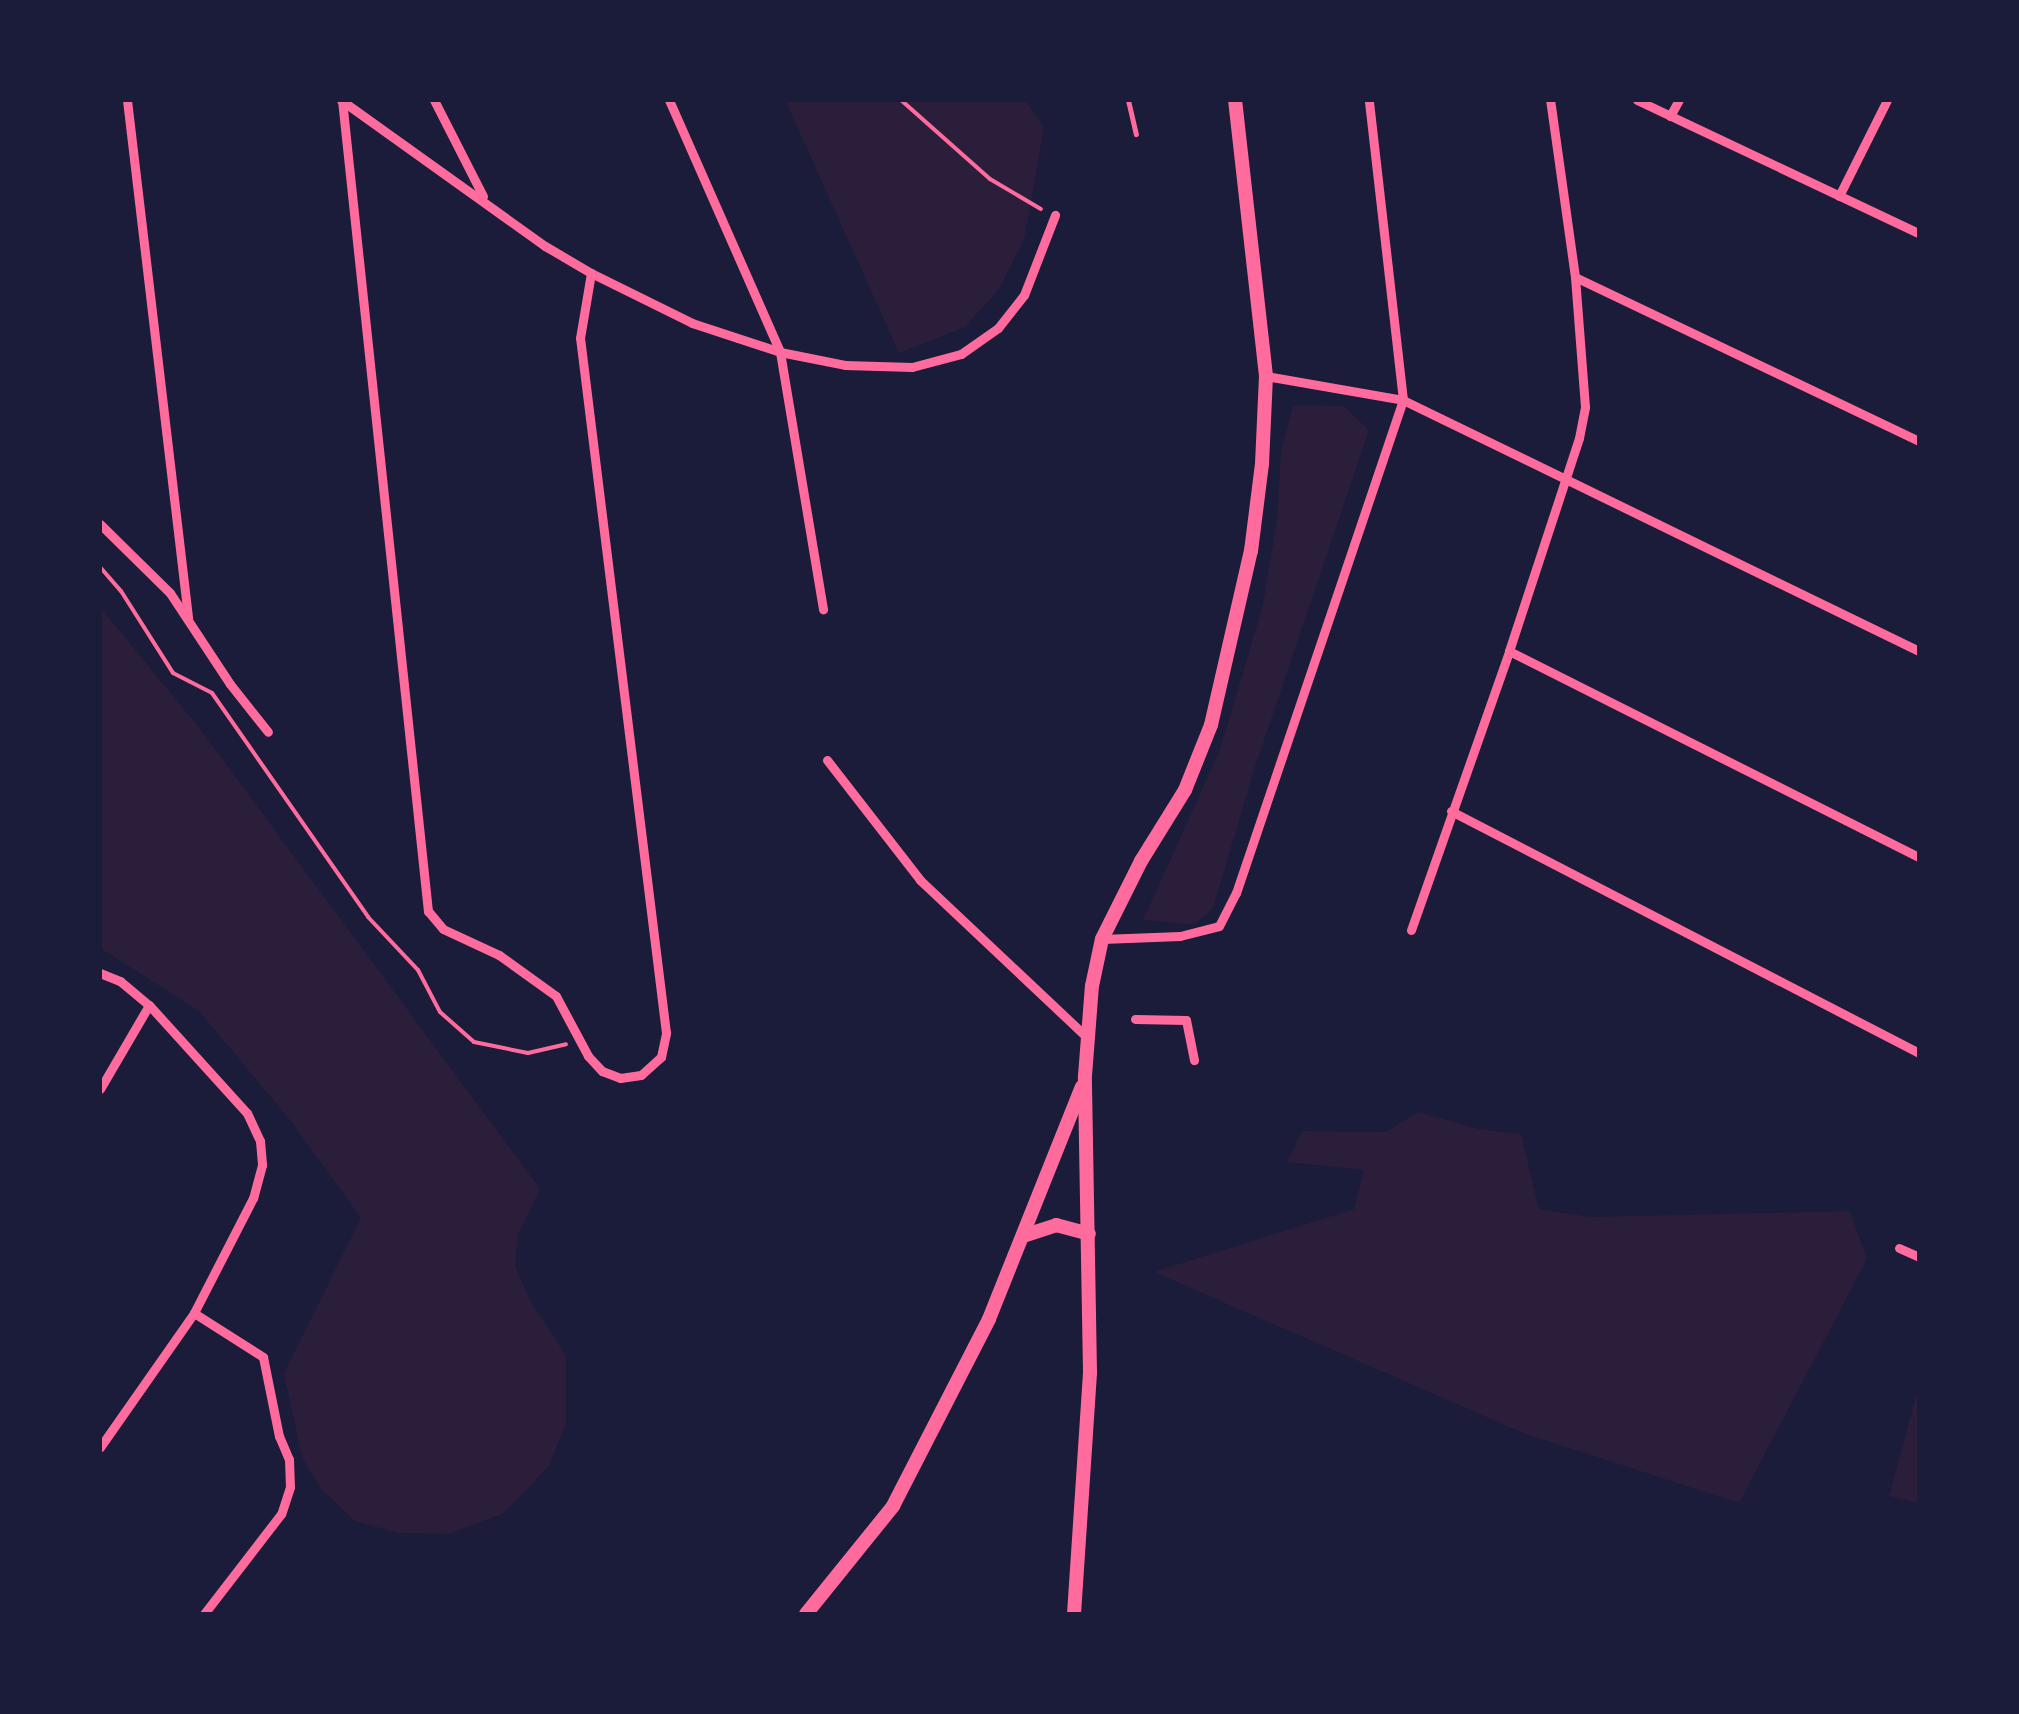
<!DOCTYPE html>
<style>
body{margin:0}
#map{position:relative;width:2019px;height:1714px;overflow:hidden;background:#1b1b3a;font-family:"Space Grotesk",sans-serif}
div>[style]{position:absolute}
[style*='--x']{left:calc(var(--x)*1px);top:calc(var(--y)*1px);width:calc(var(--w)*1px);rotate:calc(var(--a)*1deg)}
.green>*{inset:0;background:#2a1e3b}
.path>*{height:4px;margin:-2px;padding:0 2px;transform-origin:2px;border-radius:2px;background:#ff6b9d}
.service>*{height:5px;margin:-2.5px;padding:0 2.5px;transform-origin:2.5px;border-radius:2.5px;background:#ff6b9d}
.minor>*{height:9px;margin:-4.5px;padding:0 4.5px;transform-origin:4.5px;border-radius:4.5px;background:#ff6b9d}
.secondary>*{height:14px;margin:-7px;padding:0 7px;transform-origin:7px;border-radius:7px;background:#ff6b9d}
span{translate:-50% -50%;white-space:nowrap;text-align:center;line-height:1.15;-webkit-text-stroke:9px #1b1b3a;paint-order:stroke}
.frame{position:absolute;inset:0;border:102px solid #1b1b3a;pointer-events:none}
</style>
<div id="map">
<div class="green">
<i style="clip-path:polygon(785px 100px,1025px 100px,1044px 128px,1024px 240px,999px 289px,965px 327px,899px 353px)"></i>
<i style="clip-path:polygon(1293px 405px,1344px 406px,1369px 430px,1253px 773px,1213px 908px,1194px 925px,1143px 920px,1219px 752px,1240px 683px,1263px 604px,1277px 519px,1281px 452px)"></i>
<i style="clip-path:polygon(100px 607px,197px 725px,540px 1189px,518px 1234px,515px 1266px,530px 1300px,566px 1356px,566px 1423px,549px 1466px,504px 1513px,449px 1534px,398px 1533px,355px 1521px,323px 1491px,302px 1458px,284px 1373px,361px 1218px,290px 1120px,199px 1011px,100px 948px)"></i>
<i style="clip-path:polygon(1418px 1112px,1479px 1129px,1521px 1134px,1539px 1209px,1591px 1217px,1850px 1211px,1867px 1259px,1739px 1503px,1523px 1433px,1154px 1272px,1354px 1209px,1364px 1170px,1287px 1162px,1302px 1131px,1386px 1132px)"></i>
<i style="clip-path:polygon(1919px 1385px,1919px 1503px,1889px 1496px)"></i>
</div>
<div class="path">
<i style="--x:901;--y:100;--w:119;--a:41.6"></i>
<i style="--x:990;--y:179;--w:59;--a:30.5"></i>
<i style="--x:100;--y:567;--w:32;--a:49"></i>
<i style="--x:121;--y:591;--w:97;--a:57.6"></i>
<i style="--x:173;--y:673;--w:44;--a:27.1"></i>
<i style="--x:212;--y:693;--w:273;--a:55.1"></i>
<i style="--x:368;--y:917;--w:73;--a:46.7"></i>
<i style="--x:418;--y:970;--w:47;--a:62.4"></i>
<i style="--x:440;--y:1012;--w:45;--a:41.4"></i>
<i style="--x:474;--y:1042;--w:55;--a:11.5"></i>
<i style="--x:528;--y:1053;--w:39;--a:-13"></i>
</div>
<div class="service">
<i style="--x:1128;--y:100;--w:35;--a:77"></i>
</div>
<div class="minor">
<i style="--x:127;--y:100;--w:521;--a:83.27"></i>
<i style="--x:341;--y:100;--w:251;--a:35.6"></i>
<i style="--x:545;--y:246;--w:53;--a:30.4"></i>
<i style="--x:591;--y:273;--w:113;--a:26.3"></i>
<i style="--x:692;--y:323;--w:93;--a:18.2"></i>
<i style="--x:780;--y:352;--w:66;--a:11.3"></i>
<i style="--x:845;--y:365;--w:67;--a:1.7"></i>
<i style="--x:912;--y:367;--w:51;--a:-14.9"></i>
<i style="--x:961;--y:354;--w:45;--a:-35.1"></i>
<i style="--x:998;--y:328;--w:42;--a:-51.8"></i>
<i style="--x:1024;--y:295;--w:86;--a:-68.8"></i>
<i style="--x:342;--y:100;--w:816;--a:83.95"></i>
<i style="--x:428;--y:911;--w:23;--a:50"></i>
<i style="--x:443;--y:929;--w:62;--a:24.9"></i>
<i style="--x:499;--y:955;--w:70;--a:35.7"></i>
<i style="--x:556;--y:996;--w:68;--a:61.9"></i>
<i style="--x:588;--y:1056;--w:21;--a:47"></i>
<i style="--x:602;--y:1071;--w:19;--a:21"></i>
<i style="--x:620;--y:1078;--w:21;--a:-8"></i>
<i style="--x:641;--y:1075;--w:27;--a:-42"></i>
<i style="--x:661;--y:1057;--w:25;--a:-78"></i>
<i style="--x:666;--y:1033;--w:700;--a:-97.05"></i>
<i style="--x:580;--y:338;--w:66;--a:-80.4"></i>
<i style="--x:434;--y:100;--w:108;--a:63"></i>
<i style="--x:669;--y:100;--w:275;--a:66.2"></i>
<i style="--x:780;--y:352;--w:261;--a:80.5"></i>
<i style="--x:1637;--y:100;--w:312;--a:25.3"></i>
<i style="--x:1670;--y:116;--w:18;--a:-61"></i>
<i style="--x:1839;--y:196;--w:107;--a:-63.4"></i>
<i style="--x:1575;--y:277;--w:381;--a:25.5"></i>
<i style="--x:1266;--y:376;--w:139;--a:9.9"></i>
<i style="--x:1403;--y:400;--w:574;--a:25.94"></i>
<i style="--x:100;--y:524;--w:98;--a:44.6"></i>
<i style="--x:170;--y:593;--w:109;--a:56.6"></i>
<i style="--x:230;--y:684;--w:61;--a:51.6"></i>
<i style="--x:1509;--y:651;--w:459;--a:26.7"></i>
<i style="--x:827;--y:760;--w:152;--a:52.2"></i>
<i style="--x:920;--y:880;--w:232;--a:43.3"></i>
<i style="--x:1451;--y:811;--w:527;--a:27.34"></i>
<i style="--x:1411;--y:930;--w:296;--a:-70.6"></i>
<i style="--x:1509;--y:651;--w:224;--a:-71.8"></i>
<i style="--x:1579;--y:438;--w:32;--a:-79"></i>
<i style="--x:1585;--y:407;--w:130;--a:-94.4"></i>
<i style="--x:1575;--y:277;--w:179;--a:-98"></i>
<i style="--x:1102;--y:939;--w:78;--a:-2.2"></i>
<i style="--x:1180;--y:936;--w:40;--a:-14.4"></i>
<i style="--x:1219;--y:926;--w:37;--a:-63"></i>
<i style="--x:1236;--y:893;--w:521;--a:-71.29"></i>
<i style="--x:1403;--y:400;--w:302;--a:-96.5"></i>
<i style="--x:100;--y:973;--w:22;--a:22"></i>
<i style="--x:120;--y:981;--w:38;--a:40"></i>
<i style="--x:149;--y:1005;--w:146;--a:47.8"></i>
<i style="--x:247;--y:1113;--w:31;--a:65"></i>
<i style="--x:260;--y:1141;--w:24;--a:85"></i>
<i style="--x:262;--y:1165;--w:34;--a:105"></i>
<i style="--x:253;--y:1198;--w:129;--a:117.2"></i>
<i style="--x:194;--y:1313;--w:164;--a:125"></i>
<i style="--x:1135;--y:1019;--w:51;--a:1.1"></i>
<i style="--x:1186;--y:1020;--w:41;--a:78.7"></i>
<i style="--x:100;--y:1089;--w:97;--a:-59.7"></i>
<i style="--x:1899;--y:1248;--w:22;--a:24"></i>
<i style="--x:194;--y:1313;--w:82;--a:32.5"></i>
<i style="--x:263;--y:1357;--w:81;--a:78.6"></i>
<i style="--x:279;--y:1436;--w:25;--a:67"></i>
<i style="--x:289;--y:1459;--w:28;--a:88"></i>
<i style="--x:290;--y:1487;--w:28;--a:108"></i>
<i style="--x:281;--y:1514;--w:126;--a:127.6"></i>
</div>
<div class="secondary">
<i style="--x:1026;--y:1235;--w:32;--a:-18"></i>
<i style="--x:1056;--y:1225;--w:34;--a:15"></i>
<i style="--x:806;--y:1614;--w:139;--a:-51.1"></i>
<i style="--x:893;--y:1506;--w:210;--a:-62.8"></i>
<i style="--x:989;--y:1319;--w:250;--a:-68.2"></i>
<i style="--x:1074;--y:1614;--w:243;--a:-86.2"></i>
<i style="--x:1090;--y:1372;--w:296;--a:-91"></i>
<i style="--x:1085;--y:1076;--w:90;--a:-85.6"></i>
<i style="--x:1092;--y:986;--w:48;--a:-78"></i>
<i style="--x:1102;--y:939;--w:87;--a:-63.4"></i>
<i style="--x:1141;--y:861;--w:84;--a:-58.2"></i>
<i style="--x:1185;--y:790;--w:70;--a:-68.2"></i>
<i style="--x:1211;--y:725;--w:179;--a:-77.1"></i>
<i style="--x:1251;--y:551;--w:88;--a:-82.8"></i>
<i style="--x:1262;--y:464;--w:88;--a:-87.4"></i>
<i style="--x:1266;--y:376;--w:278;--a:-96.4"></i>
</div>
<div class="frame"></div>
</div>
